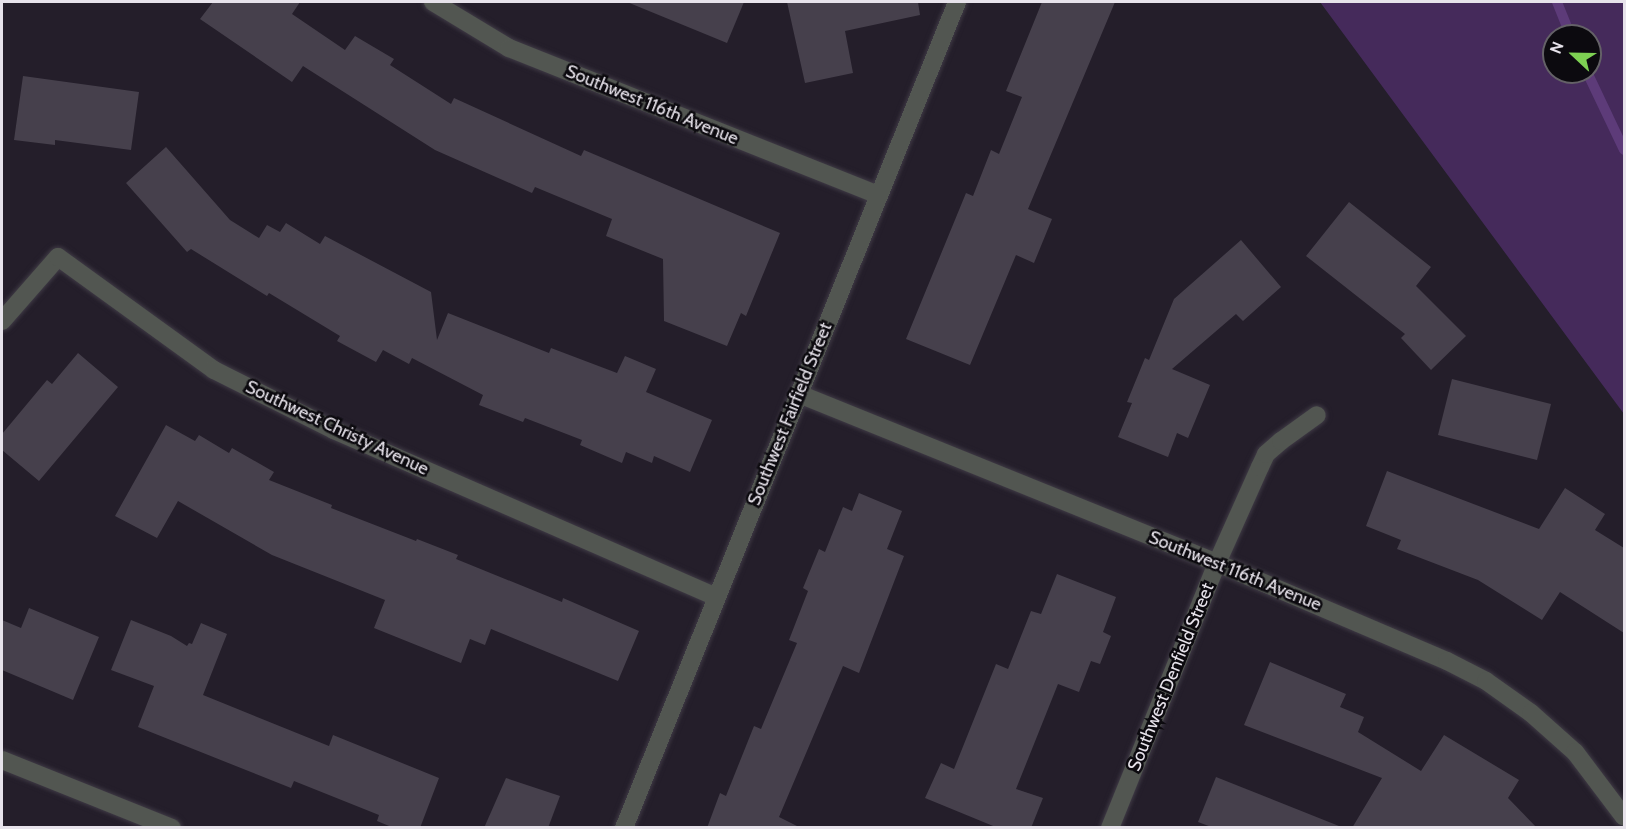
<!DOCTYPE html>
<style>
body{margin:0}
#map{position:relative;width:1626px;height:829px;overflow:hidden;background:#241e2a;font-family:Cabin,sans-serif}
div>[style]{position:absolute}
[style*='--x']{left:calc(var(--x)*1px);top:calc(var(--y)*1px);width:calc(var(--w)*1px);rotate:calc(var(--a)*1deg)}
.green>*{inset:0;background:#452a5b}
.stream>*{height:10px;margin:-5px;padding:0 5px;transform-origin:5px;border-radius:5px;background:#5d3b79}
.building>*{inset:0;background:#46404c}
.roads{filter:drop-shadow(0 0 2px #3f3a45) drop-shadow(0 0 2px #3f3a45)}
.street>*{height:18px;margin:-9px;padding:0 9px;transform-origin:9px;border-radius:9px;background:#525651}
span{translate:-50% -50%;white-space:nowrap;text-align:center;line-height:1.15;-webkit-text-stroke:5px #0c0a0f;paint-order:stroke}
.street-label{font-size:18px;color:#e7e3eb}
.frame{position:absolute;inset:0;border:3px solid #e7e3eb;pointer-events:none}
.north{position:absolute;left:1542px;top:24px;width:60px;height:60px;box-sizing:border-box;background:#0c0a0f;border:2px solid #646167;border-radius:50%;rotate:292deg;font-size:16px;font-weight:700;line-height:24px;text-align:center;color:#e7e3eb}
.north::after{content:'';display:block;margin:auto;width:21px;height:27px;background:#7ed153;clip-path:polygon(50% 0,100% 100%,50% 72%,0 100%)}
</style>
<div id="map">
<div class="green">
<i style="clip-path:polygon(evenodd,1320px 2px,1624px 2px,1624px 414px,1320px 2px,1554px 36px,1590px 36px,1590px 72px,1554px 72px,1554px 36px)"></i>
</div>
<div class="stream">
<i style="--x:1557;--y:2;--w:37;--a:68"></i>
<i style="--x:1587;--y:72;--w:86;--a:64.6"></i>
</div>
<div class="building">
<i style="clip-path:polygon(213px 2px,300px 2px,292px 14px,345px 50px,355px 36px,394px 59px,390px 65px,451px 104px,454px 98px,581px 156px,584px 150px,780px 233px,746px 316px,741px 313px,727px 346px,664px 321px,663px 259px,606px 236px,612px 219px,535px 187px,532px 193px,435px 150px,303px 66px,292px 82px,200px 19px)"></i>
<i style="clip-path:polygon(627px 2px,744px 2px,727px 43px)"></i>
<i style="clip-path:polygon(787px 2px,918px 2px,920px 15px,845px 31px,853px 73px,805px 83px)"></i>
<i style="clip-path:polygon(1042px 2px,1115px 2px,1028px 209px,1052px 219px,1034px 263px,1016px 255px,970px 365px,906px 339px,966px 193px,973px 196px,991px 150px,999px 154px,1022px 97px,1006px 91px)"></i>
<i style="clip-path:polygon(23px 76px,139px 92px,131px 150px,55px 140px,55px 145px,14px 140px)"></i>
<i style="clip-path:polygon(166px 147px,230px 220px,259px 238px,267px 225px,280px 232px,286px 223px,320px 244px,325px 236px,431px 292px,437px 340px,448px 313px,549px 353px,551px 348px,617px 373px,625px 356px,656px 369px,646px 392px,712px 420px,690px 472px,654px 456px,652px 463px,626px 452px,622px 463px,580px 445px,582px 440px,525px 418px,523px 422px,479px 405px,483px 395px,412px 358px,409px 364px,383px 350px,376px 362px,337px 341px,340px 336px,269px 293px,267px 296px,191px 249px,187px 252px,126px 183px)"></i>
<i style="clip-path:polygon(1349px 202px,1431px 267px,1416px 286px,1466px 336px,1431px 370px,1401px 338px,1405px 334px,1306px 256px)"></i>
<i style="clip-path:polygon(1241px 240px,1281px 287px,1243px 321px,1236px 314px,1172px 369px,1210px 385px,1188px 438px,1177px 433px,1168px 457px,1118px 437px,1132px 403px,1127px 402px,1145px 358px,1149px 360px,1174px 299px)"></i>
<i style="clip-path:polygon(78px 353px,118px 387px,39px 481px,2px 450px,2px 434px,47px 380px,52px 384px)"></i>
<i style="clip-path:polygon(1452px 379px,1551px 404px,1537px 460px,1438px 435px)"></i>
<i style="clip-path:polygon(166px 425px,195px 441px,199px 435px,229px 453px,232px 448px,274px 472px,269px 480px,332px 505px,331px 508px,416px 541px,417px 539px,458px 555px,456px 559px,562px 602px,563px 598px,639px 631px,618px 681px,491px 629px,485px 645px,470px 639px,461px 663px,374px 628px,385px 600px,272px 555px,178px 501px,157px 538px,115px 516px)"></i>
<i style="clip-path:polygon(1387px 471px,1539px 529px,1565px 488px,1605px 514px,1595px 530px,1624px 548px,1624px 633px,1560px 592px,1542px 620px,1478px 580px,1397px 549px,1401px 540px,1366px 526px)"></i>
<i style="clip-path:polygon(859px 493px,902px 511px,887px 549px,904px 556px,859px 673px,843px 666px,779px 817px,801px 828px,707px 828px,720px 793px,726px 796px,754px 726px,761px 729px,797px 643px,789px 640px,808px 591px,803px 588px,819px 549px,825px 552px,843px 507px,852px 511px)"></i>
<i style="clip-path:polygon(1057px 574px,1116px 597px,1103px 632px,1111px 636px,1100px 664px,1091px 661px,1079px 692px,1058px 684px,1016px 789px,1043px 798px,1031px 828px,998px 828px,925px 798px,941px 763px,954px 769px,996px 664px,1008px 669px,1031px 611px,1041px 614px)"></i>
<i style="clip-path:polygon(29px 608px,99px 637px,73px 700px,2px 670px,2px 620px,21px 628px)"></i>
<i style="clip-path:polygon(131px 620px,171px 636px,187px 646px,189px 643px,192px 644px,201px 623px,227px 634px,203px 695px,329px 746px,333px 735px,439px 778px,420px 828px,394px 828px,377px 821px,379px 815px,294px 781px,291px 788px,138px 727px,154px 686px,111px 670px)"></i>
<i style="clip-path:polygon(1270px 662px,1346px 694px,1340px 707px,1364px 717px,1358px 732px,1421px 771px,1444px 735px,1519px 780px,1508px 798px,1537px 828px,1352px 828px,1382px 778px,1244px 725px)"></i>
<i style="clip-path:polygon(1216px 777px,1339px 826px,1338px 828px,1214px 828px,1198px 822px)"></i>
<i style="clip-path:polygon(506px 778px,560px 796px,548px 828px,484px 828px)"></i>
</div>
<div class="roads">
<div class="street">
<i style="--x:433;--y:2;--w:89;--a:31.2"></i>
<i style="--x:509;--y:48;--w:397;--a:21.7"></i>
<i style="--x:2;--y:321;--w:85;--a:-48.8"></i>
<i style="--x:58;--y:257;--w:193;--a:35.9"></i>
<i style="--x:214;--y:370;--w:134;--a:26.6"></i>
<i style="--x:334;--y:430;--w:417;--a:23.6"></i>
<i style="--x:799;--y:394;--w:451;--a:22"></i>
<i style="--x:1217;--y:563;--w:250;--a:23.1"></i>
<i style="--x:1447;--y:661;--w:44;--a:27.1"></i>
<i style="--x:1486;--y:681;--w:55;--a:35.4"></i>
<i style="--x:1531;--y:713;--w:59;--a:41.6"></i>
<i style="--x:1575;--y:752;--w:81;--a:53"></i>
<i style="--x:2;--y:760;--w:183;--a:21.8"></i>
<i style="--x:624;--y:828;--w:891;--a:-68.04"></i>
<i style="--x:1110;--y:828;--w:286;--a:-68"></i>
<i style="--x:1217;--y:563;--w:105;--a:-65.9"></i>
<i style="--x:1260;--y:467;--w:14;--a:-65"></i>
<i style="--x:1266;--y:454;--w:20;--a:-41"></i>
<i style="--x:1281;--y:441;--w:44;--a:-35.8"></i>
</div>
</div>
<div class="street-label">
<span style="left:652px;top:105px;rotate:22deg">Southwest 116th Avenue</span>
<span style="left:790px;top:414px;rotate:-68deg">Southwest Fairfield Street</span>
<span style="left:337px;top:428px;rotate:25deg">Southwest Christy Avenue</span>
<span style="left:1235px;top:571px;rotate:22deg">Southwest 116th Avenue</span>
<span style="left:1171px;top:677px;rotate:-68deg">Southwest Denfield Street</span>
</div>
<div class="frame"></div>
<div class="north">N</div>
</div>
